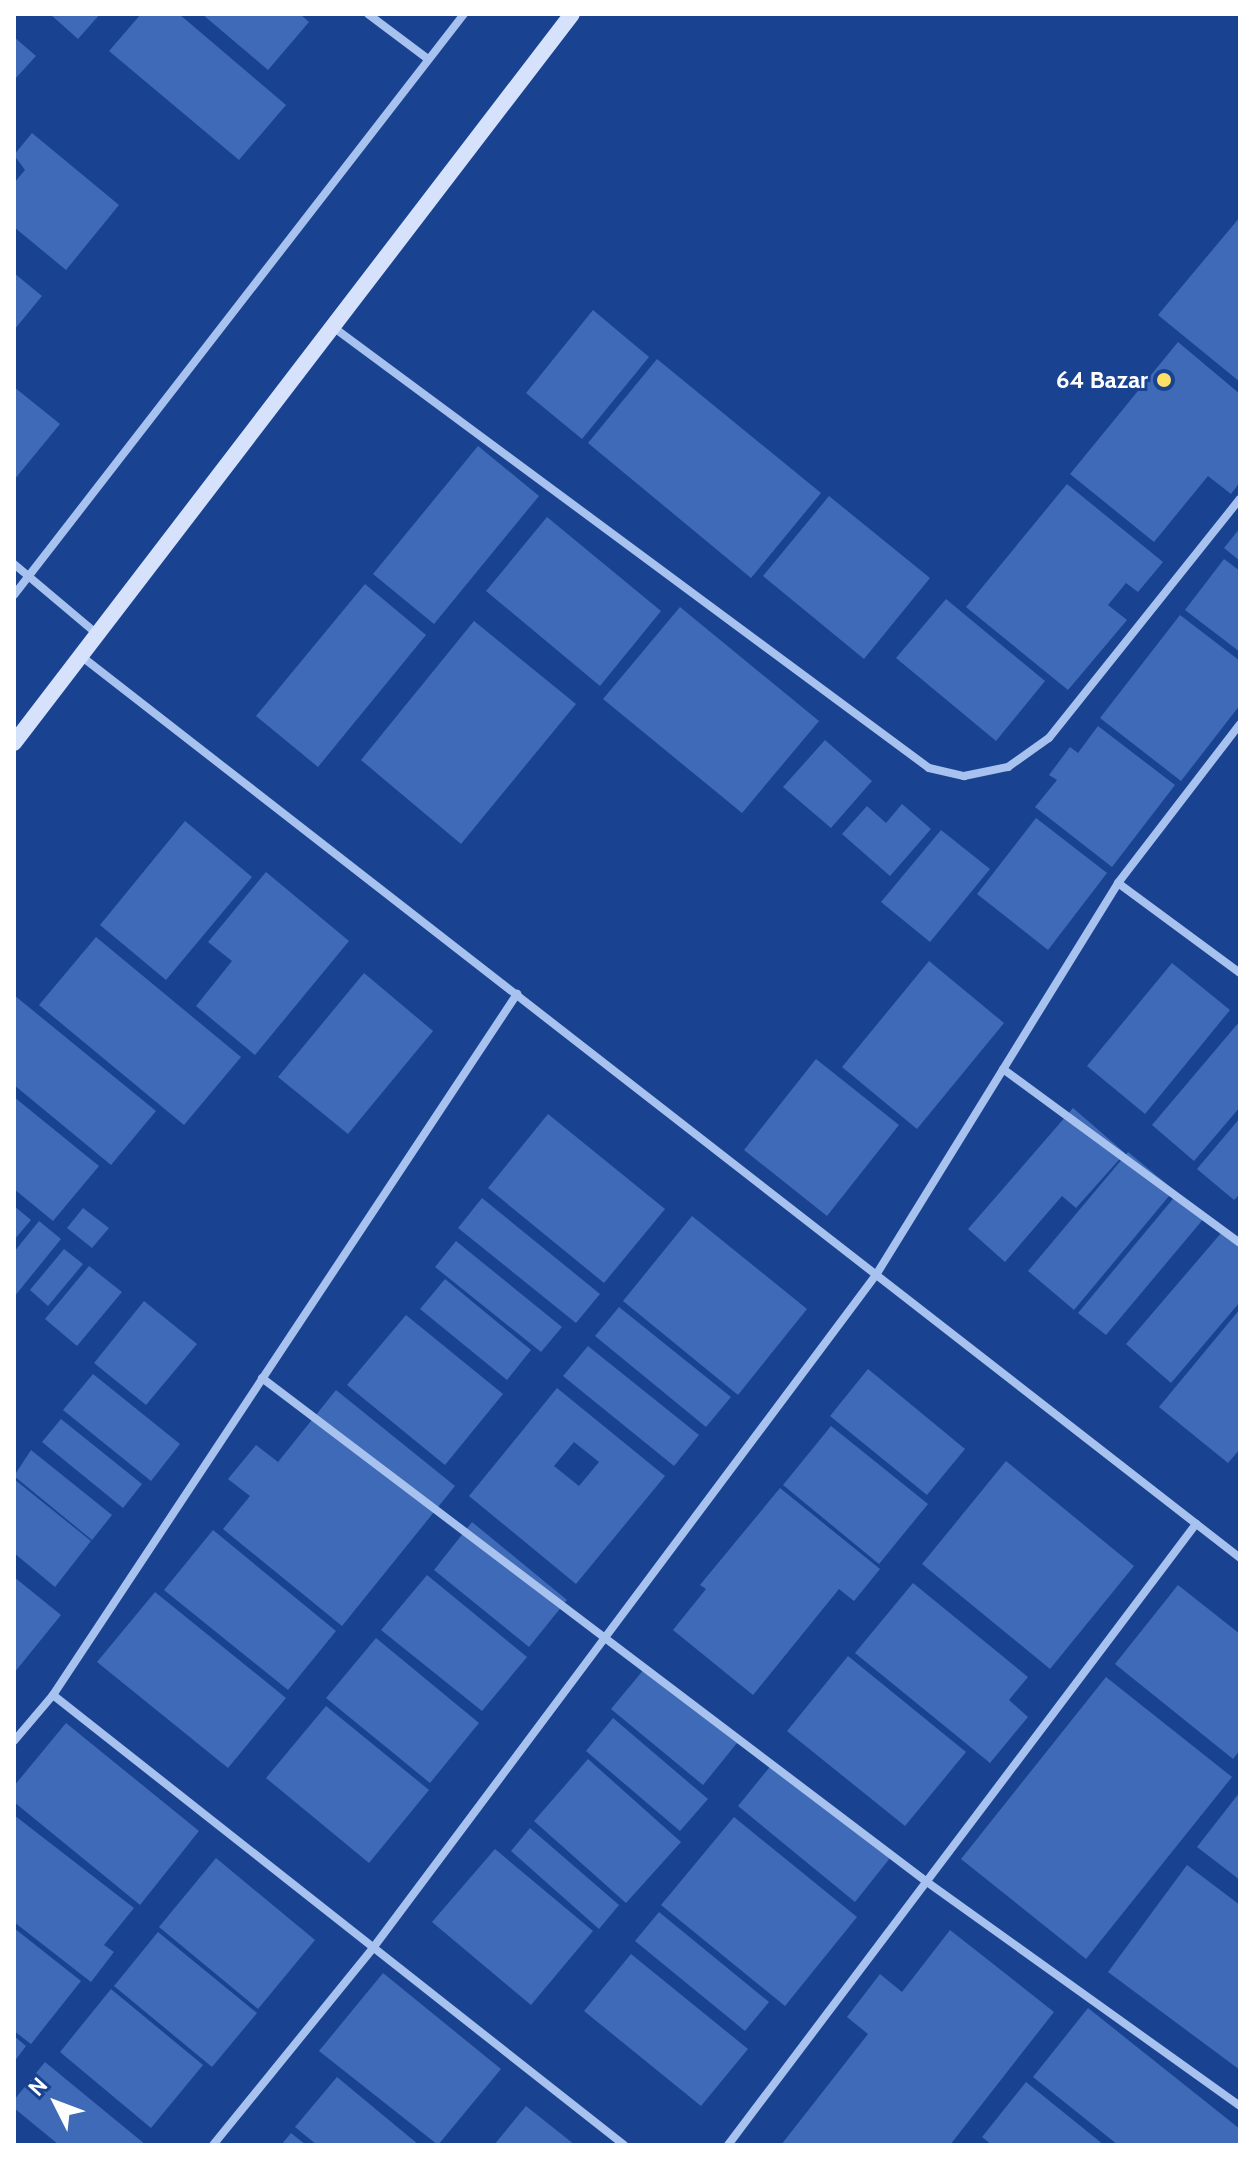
<!DOCTYPE html>
<style>
body{margin:0}
#map{position:relative;width:1254px;height:2159px;overflow:hidden;background:#194391;font-family:Cabin,sans-serif}
div>[style]{position:absolute}
[style*='--x']{left:calc(var(--x)*1px);top:calc(var(--y)*1px);width:calc(var(--w)*1px);rotate:calc(var(--a)*1deg)}
.building>*{inset:0;background:#3e6ab7}
.street>*{height:8px;margin:-4px;padding:0 4px;transform-origin:4px;border-radius:4px;background:#a8c2ef}
.secondary>*{height:16px;margin:-8px;padding:0 8px;transform-origin:8px;border-radius:8px;background:#d6e2fb}
.dots>*{width:22px;height:22px;translate:-50% -50%;box-sizing:border-box;border:4px solid #194391;border-radius:50%}
span{translate:-50% -50%;white-space:nowrap;text-align:center;line-height:1.15;-webkit-text-stroke:6px #194391;paint-order:stroke}
.poi-label{font-size:24px;color:#fff;font-weight:700}
.right{translate:-100% -50%;text-align:right}
.frame{position:absolute;inset:0;border:16px solid #fff;pointer-events:none}
.north{position:absolute;left:16px;top:2063px;width:80px;height:80px;-webkit-text-stroke:6px #194391;paint-order:stroke;rotate:312deg;font-size:22px;font-weight:700;line-height:32px;text-align:center;color:#fff}
.north::after{content:'';display:block;margin:auto;width:28px;height:36px;background:#fff;clip-path:polygon(50% 0,100% 100%,50% 72%,0 100%)}
</style>
<div id="map">
<div class="building">
<i style="clip-path:polygon(50px 14px,100px 14px,78px 39px)"></i>
<i style="clip-path:polygon(141px 14px,179px 14px,286px 105px,239px 160px,109px 51px)"></i>
<i style="clip-path:polygon(202px 14px,300px 14px,309px 22px,268px 70px)"></i>
<i style="clip-path:polygon(14px 37px,36px 56px,14px 80px)"></i>
<i style="clip-path:polygon(32px 133px,119px 205px,66px 270px,14px 227px,14px 183px,25px 170px,14px 155px)"></i>
<i style="clip-path:polygon(1240px 217px,1240px 382px,1158px 315px)"></i>
<i style="clip-path:polygon(14px 273px,42px 296px,14px 330px)"></i>
<i style="clip-path:polygon(593px 310px,649px 357px,582px 439px,526px 393px)"></i>
<i style="clip-path:polygon(1178px 342px,1240px 394px,1240px 482px,1231px 494px,1208px 476px,1154px 542px,1070px 474px)"></i>
<i style="clip-path:polygon(657px 359px,821px 493px,751px 578px,588px 443px)"></i>
<i style="clip-path:polygon(14px 387px,60px 424px,14px 480px)"></i>
<i style="clip-path:polygon(478px 446px,539px 496px,434px 624px,373px 574px)"></i>
<i style="clip-path:polygon(1067px 484px,1163px 562px,1138px 592px,1126px 583px,1108px 605px,1127px 620px,1068px 690px,966px 607px)"></i>
<i style="clip-path:polygon(829px 496px,930px 578px,864px 659px,763px 576px)"></i>
<i style="clip-path:polygon(547px 517px,661px 611px,600px 686px,486px 591px)"></i>
<i style="clip-path:polygon(1240px 528px,1240px 561px,1224px 548px)"></i>
<i style="clip-path:polygon(1224px 559px,1240px 571px,1240px 652px,1185px 610px)"></i>
<i style="clip-path:polygon(365px 584px,426px 635px,318px 767px,256px 716px)"></i>
<i style="clip-path:polygon(946px 599px,1045px 681px,996px 741px,896px 658px)"></i>
<i style="clip-path:polygon(680px 607px,819px 721px,742px 813px,603px 699px)"></i>
<i style="clip-path:polygon(1180px 615px,1240px 661px,1240px 705px,1181px 781px,1100px 718px)"></i>
<i style="clip-path:polygon(474px 621px,576px 704px,461px 844px,361px 760px)"></i>
<i style="clip-path:polygon(1098px 726px,1175px 785px,1112px 867px,1035px 807px,1057px 780px,1049px 775px,1070px 747px,1078px 753px)"></i>
<i style="clip-path:polygon(825px 740px,872px 781px,831px 828px,783px 787px)"></i>
<i style="clip-path:polygon(902px 804px,931px 829px,890px 876px,842px 834px,867px 806px,886px 823px)"></i>
<i style="clip-path:polygon(1036px 818px,1107px 873px,1048px 950px,977px 894px)"></i>
<i style="clip-path:polygon(185px 821px,252px 877px,166px 980px,100px 925px)"></i>
<i style="clip-path:polygon(941px 830px,990px 869px,930px 942px,881px 902px)"></i>
<i style="clip-path:polygon(266px 872px,349px 941px,255px 1055px,196px 1006px,232px 961px,208px 942px)"></i>
<i style="clip-path:polygon(96px 937px,241px 1057px,184px 1125px,39px 1005px)"></i>
<i style="clip-path:polygon(929px 961px,1004px 1023px,917px 1129px,842px 1067px)"></i>
<i style="clip-path:polygon(1172px 963px,1230px 1010px,1145px 1114px,1087px 1066px)"></i>
<i style="clip-path:polygon(364px 973px,433px 1031px,348px 1134px,278px 1077px)"></i>
<i style="clip-path:polygon(14px 995px,156px 1111px,111px 1165px,14px 1085px)"></i>
<i style="clip-path:polygon(1240px 1021px,1240px 1107px,1194px 1161px,1152px 1125px)"></i>
<i style="clip-path:polygon(816px 1059px,899px 1125px,827px 1216px,744px 1150px)"></i>
<i style="clip-path:polygon(14px 1097px,99px 1166px,53px 1221px,14px 1189px)"></i>
<i style="clip-path:polygon(1073px 1108px,1125px 1153px,1076px 1208px,1062px 1196px,1005px 1262px,968px 1229px)"></i>
<i style="clip-path:polygon(548px 1114px,665px 1209px,604px 1283px,488px 1188px)"></i>
<i style="clip-path:polygon(1240px 1118px,1240px 1194px,1234px 1200px,1197px 1169px)"></i>
<i style="clip-path:polygon(1128px 1152px,1174px 1190px,1074px 1310px,1028px 1271px)"></i>
<i style="clip-path:polygon(1177px 1194px,1205px 1217px,1106px 1335px,1078px 1313px)"></i>
<i style="clip-path:polygon(482px 1198px,600px 1294px,576px 1323px,458px 1228px)"></i>
<i style="clip-path:polygon(14px 1206px,31px 1220px,14px 1240px)"></i>
<i style="clip-path:polygon(83px 1208px,109px 1228px,92px 1248px,67px 1228px)"></i>
<i style="clip-path:polygon(692px 1216px,807px 1309px,738px 1395px,623px 1301px)"></i>
<i style="clip-path:polygon(39px 1221px,61px 1239px,14px 1297px,14px 1252px)"></i>
<i style="clip-path:polygon(1222px 1232px,1240px 1248px,1240px 1302px,1171px 1383px,1126px 1344px)"></i>
<i style="clip-path:polygon(456px 1241px,562px 1327px,541px 1352px,435px 1267px)"></i>
<i style="clip-path:polygon(64px 1249px,83px 1264px,48px 1306px,30px 1290px)"></i>
<i style="clip-path:polygon(89px 1266px,122px 1292px,77px 1346px,45px 1319px)"></i>
<i style="clip-path:polygon(445px 1279px,531px 1350px,507px 1380px,420px 1309px)"></i>
<i style="clip-path:polygon(144px 1301px,197px 1344px,146px 1405px,94px 1363px)"></i>
<i style="clip-path:polygon(619px 1307px,731px 1397px,706px 1427px,595px 1336px)"></i>
<i style="clip-path:polygon(1240px 1309px,1240px 1449px,1228px 1463px,1159px 1407px)"></i>
<i style="clip-path:polygon(406px 1315px,503px 1394px,445px 1465px,347px 1385px)"></i>
<i style="clip-path:polygon(588px 1346px,699px 1435px,674px 1466px,563px 1376px)"></i>
<i style="clip-path:polygon(868px 1369px,965px 1449px,927px 1495px,830px 1416px)"></i>
<i style="clip-path:polygon(93px 1374px,180px 1444px,151px 1481px,63px 1410px)"></i>
<i style="clip-path:polygon(evenodd,557px 1388px,665px 1476px,576px 1584px,469px 1496px,557px 1388px,574px 1442px,599px 1462px,579px 1486px,554px 1466px,574px 1442px)"></i>
<i style="clip-path:polygon(336px 1390px,455px 1486px,342px 1626px,223px 1529px,250px 1496px,228px 1479px,256px 1445px,278px 1462px)"></i>
<i style="clip-path:polygon(61px 1419px,142px 1484px,123px 1508px,42px 1442px)"></i>
<i style="clip-path:polygon(831px 1426px,928px 1504px,879px 1564px,783px 1485px)"></i>
<i style="clip-path:polygon(31px 1450px,112px 1515px,92px 1540px,14px 1476px)"></i>
<i style="clip-path:polygon(1006px 1461px,1134px 1566px,1050px 1669px,922px 1564px)"></i>
<i style="clip-path:polygon(14px 1479px,91px 1541px,55px 1587px,14px 1553px)"></i>
<i style="clip-path:polygon(780px 1488px,880px 1569px,854px 1601px,839px 1589px,753px 1695px,673px 1630px,706px 1589px,700px 1585px)"></i>
<i style="clip-path:polygon(472px 1522px,567px 1600px,529px 1647px,434px 1570px)"></i>
<i style="clip-path:polygon(213px 1530px,336px 1631px,288px 1690px,164px 1590px)"></i>
<i style="clip-path:polygon(427px 1575px,527px 1657px,482px 1711px,381px 1630px)"></i>
<i style="clip-path:polygon(14px 1577px,61px 1615px,14px 1673px)"></i>
<i style="clip-path:polygon(913px 1583px,1028px 1677px,1009px 1700px,1028px 1717px,990px 1763px,855px 1653px)"></i>
<i style="clip-path:polygon(1178px 1585px,1240px 1634px,1240px 1750px,1233px 1759px,1115px 1664px)"></i>
<i style="clip-path:polygon(155px 1592px,286px 1698px,228px 1768px,97px 1662px)"></i>
<i style="clip-path:polygon(376px 1638px,479px 1723px,430px 1783px,326px 1698px)"></i>
<i style="clip-path:polygon(848px 1656px,966px 1752px,905px 1826px,787px 1731px)"></i>
<i style="clip-path:polygon(645px 1668px,737px 1743px,703px 1785px,611px 1709px)"></i>
<i style="clip-path:polygon(1106px 1677px,1232px 1777px,1086px 1959px,961px 1859px)"></i>
<i style="clip-path:polygon(326px 1706px,429px 1790px,369px 1863px,266px 1778px)"></i>
<i style="clip-path:polygon(613px 1718px,708px 1799px,680px 1831px,586px 1751px)"></i>
<i style="clip-path:polygon(66px 1723px,199px 1831px,140px 1905px,14px 1802px,14px 1786px)"></i>
<i style="clip-path:polygon(588px 1759px,681px 1842px,626px 1903px,534px 1821px)"></i>
<i style="clip-path:polygon(773px 1763px,890px 1858px,855px 1902px,738px 1806px)"></i>
<i style="clip-path:polygon(1240px 1792px,1240px 1880px,1197px 1847px)"></i>
<i style="clip-path:polygon(14px 1815px,134px 1908px,104px 1945px,114px 1952px,91px 1982px,14px 1922px)"></i>
<i style="clip-path:polygon(734px 1817px,857px 1917px,785px 2006px,661px 1905px)"></i>
<i style="clip-path:polygon(530px 1828px,619px 1905px,599px 1929px,511px 1851px)"></i>
<i style="clip-path:polygon(495px 1849px,593px 1931px,531px 2005px,432px 1922px)"></i>
<i style="clip-path:polygon(216px 1858px,315px 1940px,258px 2009px,159px 1927px)"></i>
<i style="clip-path:polygon(1187px 1865px,1240px 1905px,1240px 2070px,1108px 1972px)"></i>
<i style="clip-path:polygon(659px 1912px,769px 2002px,745px 2031px,635px 1941px)"></i>
<i style="clip-path:polygon(14px 1928px,81px 1981px,31px 2044px,14px 2031px)"></i>
<i style="clip-path:polygon(950px 1930px,1054px 2012px,950px 2145px,781px 2145px,868px 2034px,847px 2017px,880px 1974px,902px 1992px)"></i>
<i style="clip-path:polygon(158px 1932px,257px 2013px,212px 2067px,114px 1986px)"></i>
<i style="clip-path:polygon(631px 1954px,748px 2049px,701px 2106px,584px 2011px)"></i>
<i style="clip-path:polygon(383px 1973px,501px 2069px,438px 2145px,319px 2051px)"></i>
<i style="clip-path:polygon(111px 1989px,203px 2065px,151px 2128px,60px 2052px)"></i>
<i style="clip-path:polygon(1088px 2008px,1240px 2129px,1240px 2145px,1118px 2145px,1033px 2077px)"></i>
<i style="clip-path:polygon(14px 2036px,26px 2046px,14px 2062px)"></i>
<i style="clip-path:polygon(45px 2062px,146px 2145px,59px 2145px,14px 2108px,14px 2100px)"></i>
<i style="clip-path:polygon(337px 2077px,419px 2145px,317px 2145px,295px 2127px)"></i>
<i style="clip-path:polygon(1026px 2082px,1104px 2145px,992px 2145px,982px 2137px)"></i>
<i style="clip-path:polygon(526px 2106px,575px 2145px,494px 2145px)"></i>
<i style="clip-path:polygon(291px 2133px,306px 2145px,281px 2145px)"></i>
</div>
<div class="street">
<i style="--x:368;--y:14;--w:75;--a:36.9"></i>
<i style="--x:333;--y:327;--w:741;--a:36.5"></i>
<i style="--x:929;--y:768;--w:36;--a:13"></i>
<i style="--x:964;--y:776;--w:45;--a:-11.6"></i>
<i style="--x:1008;--y:767;--w:50;--a:-35.3"></i>
<i style="--x:1049;--y:738;--w:306;--a:-51.4"></i>
<i style="--x:14;--y:564;--w:109;--a:40.1"></i>
<i style="--x:14;--y:595;--w:735;--a:-52.24"></i>
<i style="--x:81;--y:656;--w:1469;--a:37.89"></i>
<i style="--x:1118;--y:883;--w:152;--a:36.4"></i>
<i style="--x:1003;--y:1069;--w:294;--a:36.3"></i>
<i style="--x:262;--y:1378;--w:834;--a:37.16"></i>
<i style="--x:927;--y:1882;--w:385;--a:35.6"></i>
<i style="--x:53;--y:1695;--w:727;--a:38.24"></i>
<i style="--x:14;--y:1741;--w:60;--a:-49.7"></i>
<i style="--x:53;--y:1695;--w:841;--a:-56.5"></i>
<i style="--x:213;--y:2145;--w:254;--a:-50.9"></i>
<i style="--x:373;--y:1948;--w:840;--a:-53.23"></i>
<i style="--x:876;--y:1275;--w:461;--a:-58.3"></i>
<i style="--x:1118;--y:883;--w:200;--a:-52.5"></i>
<i style="--x:728;--y:2145;--w:778;--a:-53"></i>
</div>
<div class="secondary">
<i style="--x:14;--y:743;--w:918;--a:-52.57"></i>
</div>
<div class="dots">
<i style="left:1164px;top:380px;background:#ffe066"></i>
</div>
<div class="poi-label">
<span class="right" style="left:1148px;top:380px">64 Bazar</span>
</div>
<div class="frame"></div>
<div class="north">N</div>
</div>
